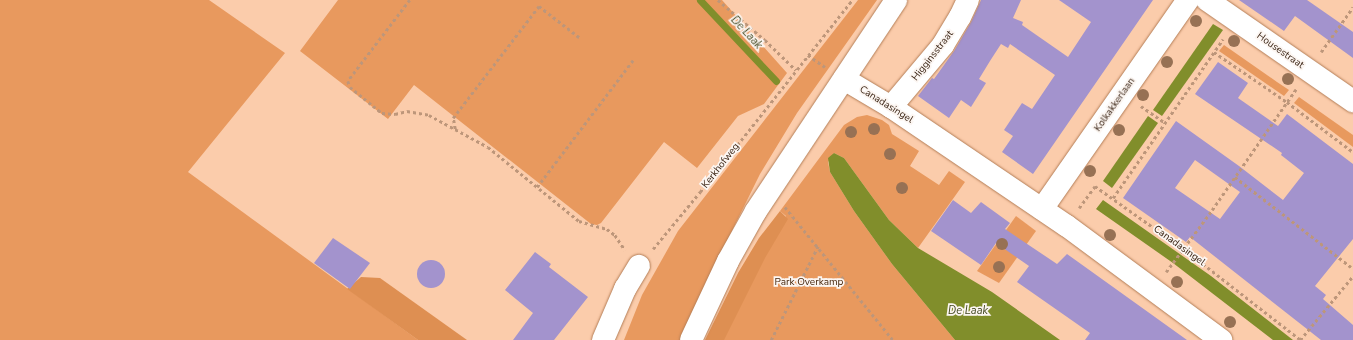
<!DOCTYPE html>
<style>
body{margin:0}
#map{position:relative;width:1353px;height:340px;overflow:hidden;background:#fbccab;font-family:"Nunito Sans",sans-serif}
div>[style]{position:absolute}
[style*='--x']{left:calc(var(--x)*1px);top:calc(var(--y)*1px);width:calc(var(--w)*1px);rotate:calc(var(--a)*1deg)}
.green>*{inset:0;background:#e8995e}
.forest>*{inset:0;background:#de8f52}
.water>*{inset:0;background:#818e2b}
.stream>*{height:7px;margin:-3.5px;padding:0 3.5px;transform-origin:3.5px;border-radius:3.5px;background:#818e2b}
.building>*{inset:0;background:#a393cd}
.round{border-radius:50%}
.path>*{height:2.5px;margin-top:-1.25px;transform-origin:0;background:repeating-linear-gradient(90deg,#bd967a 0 3px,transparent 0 6px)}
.roads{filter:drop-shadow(0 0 1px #b47e57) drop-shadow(0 0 1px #b47e57)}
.minor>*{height:22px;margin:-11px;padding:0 11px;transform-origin:11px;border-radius:11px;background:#fff}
.trees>*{width:12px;height:12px;margin:-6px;border-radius:50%;background:#977154}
span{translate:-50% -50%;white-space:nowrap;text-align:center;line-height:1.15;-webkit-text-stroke:3.5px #fcf6f2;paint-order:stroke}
.street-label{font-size:10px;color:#392313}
.park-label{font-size:10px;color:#46260c}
.water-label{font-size:11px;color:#3f451d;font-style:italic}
</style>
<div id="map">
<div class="green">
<i style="clip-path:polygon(0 0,209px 0,285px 53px,188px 172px,418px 340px,0 340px)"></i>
<i style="clip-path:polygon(338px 0,722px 0,787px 73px,764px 104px,738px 116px,697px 168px,664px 142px,601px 223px,597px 225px,591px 224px,414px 85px,388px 119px,300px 51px)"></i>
<i style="clip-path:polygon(858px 0,877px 0,797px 113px,760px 174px,720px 255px,683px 340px,624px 340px,642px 295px,678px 231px)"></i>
<i style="clip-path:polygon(1224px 45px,1277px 82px,1289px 90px,1284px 96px,1219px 51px)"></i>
<i style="clip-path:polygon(1299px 97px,1353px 135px,1353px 147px,1294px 103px)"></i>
<i style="clip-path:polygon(867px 115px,882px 120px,889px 125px,892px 134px,919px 151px,910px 166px,939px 185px,949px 171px,965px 182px,918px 248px,889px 220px,844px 158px,834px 153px,828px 162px,830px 172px,854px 211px,892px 264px,955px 340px,713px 340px,786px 216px,780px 211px,844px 125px,857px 117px)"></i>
<i style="clip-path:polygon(1016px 216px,1036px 231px,999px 283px,977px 271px)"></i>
</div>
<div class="forest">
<i style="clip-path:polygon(780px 211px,788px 219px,765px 258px,724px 340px,705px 340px,738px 273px,759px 238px)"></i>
<i style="clip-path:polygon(361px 277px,380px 278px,467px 340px,418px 340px,347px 289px)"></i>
</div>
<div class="water">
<i style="clip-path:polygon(1213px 24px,1223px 30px,1162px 116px,1153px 110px)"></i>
<i style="clip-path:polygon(1148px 116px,1158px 123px,1112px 188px,1103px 181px)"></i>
<i style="clip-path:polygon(834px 153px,844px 158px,889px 220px,918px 248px,992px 292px,1060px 340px,955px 340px,892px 264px,854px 211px,830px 172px,828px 158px)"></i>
<i style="clip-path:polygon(1103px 200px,1211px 276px,1293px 340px,1273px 340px,1173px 263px,1096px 209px)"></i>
</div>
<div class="stream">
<i style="--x:700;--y:0;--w:111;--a:46.8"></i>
</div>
<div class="building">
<i style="clip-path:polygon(981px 0,1021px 0,1013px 18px,1023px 22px,1022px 25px,1068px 57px,1091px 22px,1059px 0,1153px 0,1033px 174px,1002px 152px,1013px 136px,1004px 130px,1022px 103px,1032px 109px,1055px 75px,1010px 44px,1008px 48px,1001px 44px,990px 61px,979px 79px,986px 83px,971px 107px,961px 100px,949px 118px,918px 96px,932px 78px,934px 79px,954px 51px,971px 22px)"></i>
<i style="clip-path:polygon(1239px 0,1307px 0,1353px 32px,1353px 58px,1295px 16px,1284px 31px)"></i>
<i style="clip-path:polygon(evenodd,1218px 62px,1248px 83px,1238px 98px,1278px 126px,1287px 114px,1353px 164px,1353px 239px,1315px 286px,1326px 295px,1323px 299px,1353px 325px,1353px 340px,1321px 340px,1190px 237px,1186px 242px,1123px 198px,1176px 121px,1239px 166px,1283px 200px,1304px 173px,1281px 155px,1282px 153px,1195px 94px,1218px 62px,1195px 160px,1240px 192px,1220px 219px,1175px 188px,1195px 160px)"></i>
<i style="clip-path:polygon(953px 200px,971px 213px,981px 202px,1010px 223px,1005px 229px,1057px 264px,1067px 254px,1187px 340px,1085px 340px,1090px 333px,1017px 282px,1029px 266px,996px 243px,981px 265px,931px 231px)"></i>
<i style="clip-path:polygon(333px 238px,370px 263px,350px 289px,314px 263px)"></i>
<i style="clip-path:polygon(535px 252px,551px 264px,549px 267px,588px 297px,554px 340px,513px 340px,533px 313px,505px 290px)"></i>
<i class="round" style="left:417px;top:260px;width:28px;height:28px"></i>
</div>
<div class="path">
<i style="--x:410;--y:0;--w:102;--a:127.4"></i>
<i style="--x:348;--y:81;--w:6;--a:72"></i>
<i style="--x:350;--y:87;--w:41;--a:39.1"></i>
<i style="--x:382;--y:113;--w:13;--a:4"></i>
<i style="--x:395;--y:114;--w:12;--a:-14"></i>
<i style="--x:407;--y:111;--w:22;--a:10"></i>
<i style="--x:429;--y:115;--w:67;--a:28.5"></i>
<i style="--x:488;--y:147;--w:117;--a:39.1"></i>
<i style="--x:579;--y:221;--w:29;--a:16"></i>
<i style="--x:607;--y:229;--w:10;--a:37"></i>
<i style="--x:615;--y:235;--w:18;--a:56"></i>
<i style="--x:718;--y:0;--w:62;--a:40.4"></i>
<i style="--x:765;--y:40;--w:43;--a:44.1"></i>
<i style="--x:1214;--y:52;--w:88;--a:34.4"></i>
<i style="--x:1287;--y:102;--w:83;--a:37.1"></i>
<i style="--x:1321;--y:52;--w:55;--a:-54.6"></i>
<i style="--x:808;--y:55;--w:21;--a:35"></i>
<i style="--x:1141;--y:106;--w:29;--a:35"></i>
<i style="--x:455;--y:129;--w:11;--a:-100"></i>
<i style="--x:453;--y:118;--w:141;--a:-52.5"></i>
<i style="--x:539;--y:6;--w:51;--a:37.8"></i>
<i style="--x:1235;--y:177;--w:147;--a:37.8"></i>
<i style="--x:537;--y:187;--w:159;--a:-52.9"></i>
<i style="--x:1113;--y:198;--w:193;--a:-55.3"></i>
<i style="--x:785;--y:207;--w:171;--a:50.9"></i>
<i style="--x:1079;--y:208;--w:27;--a:-54"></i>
<i style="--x:1095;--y:186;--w:109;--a:35.3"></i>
<i style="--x:1184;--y:249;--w:148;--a:37.9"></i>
<i style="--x:653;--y:249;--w:74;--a:-50.5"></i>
<i style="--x:700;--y:192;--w:245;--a:-51.6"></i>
<i style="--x:1166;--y:272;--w:77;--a:-53.4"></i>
<i style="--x:1212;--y:210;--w:147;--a:-55.2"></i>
<i style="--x:771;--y:340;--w:105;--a:-63.4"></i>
<i style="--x:1300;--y:340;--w:83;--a:-50.4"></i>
</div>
<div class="roads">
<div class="minor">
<i style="--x:1207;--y:0;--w:178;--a:34.7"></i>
<i style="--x:844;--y:79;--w:55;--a:30.8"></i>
<i style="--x:891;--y:107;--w:212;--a:34.1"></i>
<i style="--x:1067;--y:226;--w:192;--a:36.5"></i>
<i style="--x:891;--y:107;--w:81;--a:-50"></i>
<i style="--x:943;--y:45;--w:33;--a:-59"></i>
<i style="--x:960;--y:17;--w:19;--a:-65"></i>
<i style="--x:1042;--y:209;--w:255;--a:-55.1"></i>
<i style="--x:603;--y:340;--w:56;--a:-66.7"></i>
<i style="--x:625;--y:289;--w:27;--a:-59"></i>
<i style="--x:691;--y:340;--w:87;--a:-64.9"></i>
<i style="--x:728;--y:261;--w:57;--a:-60.8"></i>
<i style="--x:756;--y:211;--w:253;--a:-56.4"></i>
</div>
</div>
<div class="trees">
<i style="left:1196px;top:21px"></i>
<i style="left:1234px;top:41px"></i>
<i style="left:1167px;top:62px"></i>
<i style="left:1288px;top:79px"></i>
<i style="left:1143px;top:95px"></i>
<i style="left:874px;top:129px"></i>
<i style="left:1119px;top:130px"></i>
<i style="left:851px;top:132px"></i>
<i style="left:890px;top:154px"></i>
<i style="left:1090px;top:171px"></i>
<i style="left:902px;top:188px"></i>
<i style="left:1110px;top:235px"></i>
<i style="left:1002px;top:244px"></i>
<i style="left:999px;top:267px"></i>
<i style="left:1177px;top:282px"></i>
<i style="left:1230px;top:322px"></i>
</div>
<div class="street-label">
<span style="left:1280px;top:51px;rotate:35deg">Housestraat</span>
<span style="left:933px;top:56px;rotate:-52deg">Higginsstraat</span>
<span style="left:886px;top:105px;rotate:32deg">Canadasingel</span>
<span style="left:1115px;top:105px;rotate:-55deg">Kolkakkerlaan</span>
<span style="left:721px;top:166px;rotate:-52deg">Kerkhofweg</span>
<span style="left:1179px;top:246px;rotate:36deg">Canadasingel</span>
</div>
<div class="park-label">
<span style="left:809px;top:283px">Park Overkamp</span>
</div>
<div class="water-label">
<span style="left:746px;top:33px;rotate:47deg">De Laak</span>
<span style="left:968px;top:311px">De Laak</span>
</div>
</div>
